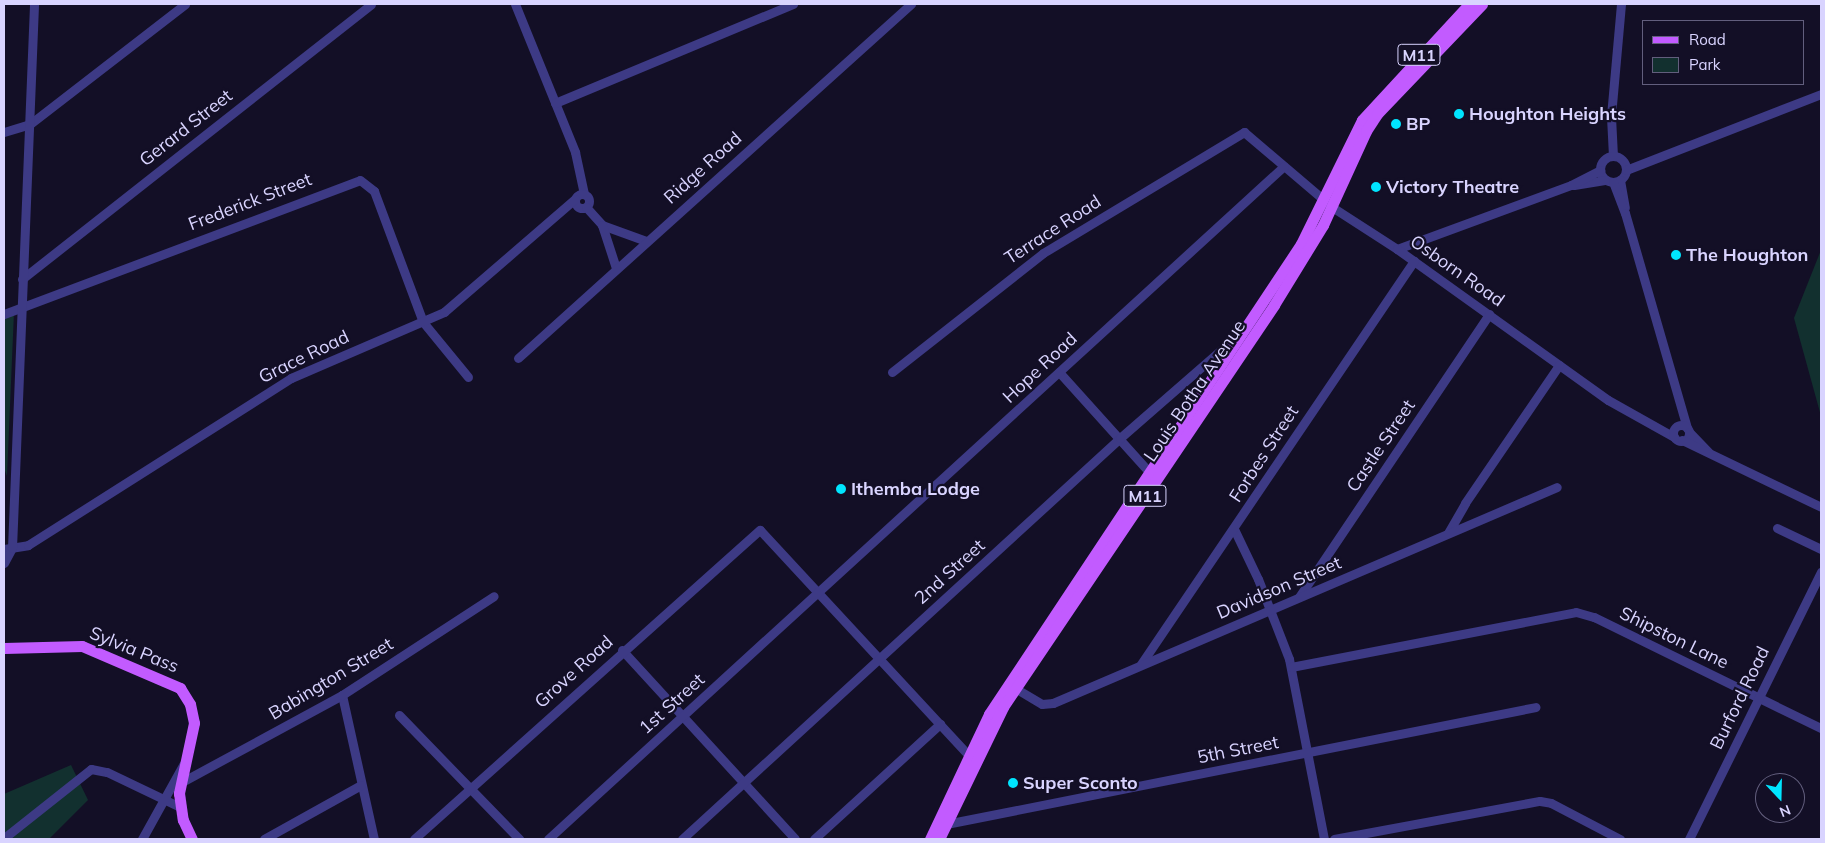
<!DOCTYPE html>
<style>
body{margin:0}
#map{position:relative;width:1825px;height:843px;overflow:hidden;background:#130f26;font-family:Mulish,sans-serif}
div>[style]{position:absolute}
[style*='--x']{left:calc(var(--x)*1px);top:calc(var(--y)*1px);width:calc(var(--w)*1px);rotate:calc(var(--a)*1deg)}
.green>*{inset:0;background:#12302f}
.minor>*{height:9px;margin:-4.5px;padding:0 4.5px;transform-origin:4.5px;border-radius:4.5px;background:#3d3a85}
.minor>.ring{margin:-4.5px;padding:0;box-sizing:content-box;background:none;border:9px solid #3d3a85;border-radius:50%}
.major>*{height:11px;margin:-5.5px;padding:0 5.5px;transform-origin:5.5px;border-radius:5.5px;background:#c25bff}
.dots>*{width:14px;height:14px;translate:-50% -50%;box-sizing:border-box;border:2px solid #130f26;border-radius:50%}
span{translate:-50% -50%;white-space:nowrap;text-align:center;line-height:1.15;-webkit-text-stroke:4.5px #130f26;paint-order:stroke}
.shield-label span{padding:1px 4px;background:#130f26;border:1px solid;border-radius:4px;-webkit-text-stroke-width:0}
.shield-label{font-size:16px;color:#d9d4ff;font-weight:700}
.poi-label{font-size:18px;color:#d9d4ff;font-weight:700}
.left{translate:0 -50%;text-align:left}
.street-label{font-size:18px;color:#d9d4ff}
.frame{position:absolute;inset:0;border:5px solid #d9d4ff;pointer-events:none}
.legend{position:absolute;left:1642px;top:20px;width:162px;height:65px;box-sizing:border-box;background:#130f26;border:1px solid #625e7d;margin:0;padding:6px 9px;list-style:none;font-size:15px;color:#d9d4ff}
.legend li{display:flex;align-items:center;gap:10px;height:25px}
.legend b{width:25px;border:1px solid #625e7d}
.north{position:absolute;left:1755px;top:773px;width:50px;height:50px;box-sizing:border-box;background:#130f26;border:1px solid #625e7d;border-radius:50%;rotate:159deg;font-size:14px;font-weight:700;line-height:20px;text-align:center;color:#d9d4ff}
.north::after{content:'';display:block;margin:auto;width:18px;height:22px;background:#00e5ff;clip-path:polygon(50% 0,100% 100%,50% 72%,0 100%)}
</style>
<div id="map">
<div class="green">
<i style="clip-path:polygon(1821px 250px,1821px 416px,1794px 318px)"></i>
<i style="clip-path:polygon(14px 312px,7px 476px,4px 468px,4px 316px)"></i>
<i style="clip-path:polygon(71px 765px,88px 800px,49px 839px,4px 839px,4px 794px)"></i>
</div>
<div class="minor">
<i style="--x:515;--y:4;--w:160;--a:67.9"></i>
<i style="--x:575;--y:152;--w:43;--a:77.9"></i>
<i style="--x:555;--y:103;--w:258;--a:-22.6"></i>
<i style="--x:4;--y:132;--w:27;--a:-17"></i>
<i style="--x:30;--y:124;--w:196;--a:-37.7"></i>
<i style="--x:1613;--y:156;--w:40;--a:-92.9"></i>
<i style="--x:1611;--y:116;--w:112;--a:-84.9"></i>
<i class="ring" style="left:1600px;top:156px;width:17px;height:17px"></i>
<i style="--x:1626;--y:170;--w:209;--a:-21.3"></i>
<i style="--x:1620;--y:180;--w:28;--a:80"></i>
<i style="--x:1613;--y:182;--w:33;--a:69"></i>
<i style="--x:1625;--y:213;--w:224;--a:73.9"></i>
<i style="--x:1574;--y:185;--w:31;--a:-9"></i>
<i class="ring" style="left:575px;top:194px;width:5px;height:5px"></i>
<i style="--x:586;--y:207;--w:24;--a:48"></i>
<i style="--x:602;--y:225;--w:47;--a:20"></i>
<i style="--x:602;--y:225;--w:45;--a:72"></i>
<i style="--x:1397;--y:249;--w:185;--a:-20.2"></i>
<i style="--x:1571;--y:185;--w:33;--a:-27"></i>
<i style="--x:22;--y:279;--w:444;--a:-38.2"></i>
<i style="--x:4;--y:314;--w:380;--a:-20.6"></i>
<i style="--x:360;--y:180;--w:18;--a:38"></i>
<i style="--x:374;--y:191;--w:140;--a:69.5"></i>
<i style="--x:423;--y:322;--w:71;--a:50.7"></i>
<i style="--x:518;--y:358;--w:529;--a:-42.01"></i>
<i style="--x:892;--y:372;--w:192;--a:-38.2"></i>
<i style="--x:1043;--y:253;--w:235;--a:-31"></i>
<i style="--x:1244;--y:132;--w:116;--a:40.4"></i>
<i style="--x:1332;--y:207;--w:77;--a:32.9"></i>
<i style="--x:1397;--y:249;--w:259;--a:35.6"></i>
<i style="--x:1608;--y:400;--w:76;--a:29.3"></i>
<i style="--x:1059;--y:372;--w:136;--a:48"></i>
<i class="ring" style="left:1673px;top:425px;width:7px;height:7px"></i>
<i style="--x:1689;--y:432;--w:28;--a:46"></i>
<i style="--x:1682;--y:440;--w:154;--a:25.7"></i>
<i style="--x:1777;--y:528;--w:49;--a:25.5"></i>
<i style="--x:1234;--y:529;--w:55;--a:64.4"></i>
<i style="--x:1258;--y:579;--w:86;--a:68.8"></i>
<i style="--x:1289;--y:659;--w:183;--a:79"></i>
<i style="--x:1448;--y:533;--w:34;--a:-60"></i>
<i style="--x:1465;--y:503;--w:167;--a:-55.7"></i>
<i style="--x:4;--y:549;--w:24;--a:-9"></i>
<i style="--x:28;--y:545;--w:312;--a:-32.4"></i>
<i style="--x:291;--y:378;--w:167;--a:-23.3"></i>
<i style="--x:444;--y:312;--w:173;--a:-40.8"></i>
<i style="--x:4;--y:563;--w:17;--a:-62"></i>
<i style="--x:12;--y:548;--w:544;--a:-87.68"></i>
<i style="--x:1299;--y:597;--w:341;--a:-56.1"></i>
<i style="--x:622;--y:650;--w:256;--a:47.5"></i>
<i style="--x:1141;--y:664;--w:487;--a:-55.9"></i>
<i style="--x:1291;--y:667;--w:290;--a:-10.9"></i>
<i style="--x:1576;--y:612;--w:19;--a:16"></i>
<i style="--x:1594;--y:617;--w:253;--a:26.1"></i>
<i style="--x:1015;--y:688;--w:31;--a:31"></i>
<i style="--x:1042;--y:704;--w:11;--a:-5"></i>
<i style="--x:1053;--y:703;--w:548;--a:-23.2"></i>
<i style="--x:342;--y:695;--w:148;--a:77.5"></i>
<i style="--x:399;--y:715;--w:173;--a:45.9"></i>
<i style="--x:180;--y:783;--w:184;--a:-28.5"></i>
<i style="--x:342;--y:695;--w:181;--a:-33.1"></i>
<i style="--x:946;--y:824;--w:601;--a:-11.22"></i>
<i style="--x:4;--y:838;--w:111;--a:-38.4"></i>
<i style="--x:91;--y:769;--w:16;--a:11"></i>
<i style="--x:107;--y:772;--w:81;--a:25.6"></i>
<i style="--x:142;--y:839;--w:85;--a:-61"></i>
<i style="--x:264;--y:839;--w:111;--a:-29.1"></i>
<i style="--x:414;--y:839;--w:464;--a:-41.8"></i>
<i style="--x:760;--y:530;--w:308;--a:47.2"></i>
<i style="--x:548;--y:839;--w:997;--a:-42.44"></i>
<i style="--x:682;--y:839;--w:594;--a:-42.47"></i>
<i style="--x:1120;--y:438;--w:155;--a:-41.1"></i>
<i style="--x:814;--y:839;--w:171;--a:-42.4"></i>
<i style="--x:1334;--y:839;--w:209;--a:-10.5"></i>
<i style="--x:1540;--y:801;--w:11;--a:10"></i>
<i style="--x:1551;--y:803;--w:78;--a:27.6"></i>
<i style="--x:1689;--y:839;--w:298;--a:-63.7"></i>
</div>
<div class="major">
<i style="--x:4;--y:648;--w:78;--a:-1.5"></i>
<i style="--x:82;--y:646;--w:107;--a:23.2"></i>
<i style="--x:180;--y:688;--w:19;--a:58"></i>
<i style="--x:190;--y:704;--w:19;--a:78"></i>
<i style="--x:194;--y:723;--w:72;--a:102.1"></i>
<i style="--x:179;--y:793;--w:27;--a:82"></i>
<i style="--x:183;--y:820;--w:21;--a:65"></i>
<i style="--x:930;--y:839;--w:138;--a:-64.7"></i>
<i style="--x:989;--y:714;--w:564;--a:-56.42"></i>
<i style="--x:1301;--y:244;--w:138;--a:-63.8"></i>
<i style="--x:1362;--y:120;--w:158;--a:-47.3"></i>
<i style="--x:939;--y:839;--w:147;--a:-64.1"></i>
<i style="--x:1003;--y:707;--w:485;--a:-56"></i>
<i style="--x:1274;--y:305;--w:94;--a:-58.5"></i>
<i style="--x:1323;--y:225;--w:103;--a:-65.4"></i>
<i style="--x:1366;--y:131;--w:20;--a:-57"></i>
<i style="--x:1377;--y:114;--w:152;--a:-46.3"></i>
</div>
<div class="dots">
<i style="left:1459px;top:114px;background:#00e5ff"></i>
<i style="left:1396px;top:124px;background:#00e5ff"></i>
<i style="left:1376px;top:187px;background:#00e5ff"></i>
<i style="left:1676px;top:255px;background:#00e5ff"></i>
<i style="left:841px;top:489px;background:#00e5ff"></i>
<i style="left:1013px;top:783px;background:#00e5ff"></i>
</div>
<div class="shield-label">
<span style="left:1419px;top:55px">M11</span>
<span style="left:1145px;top:496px">M11</span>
</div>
<div class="poi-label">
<span class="left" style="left:1469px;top:114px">Houghton Heights</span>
<span class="left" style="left:1406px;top:124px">BP</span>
<span class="left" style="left:1386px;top:187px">Victory Theatre</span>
<span class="left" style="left:1686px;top:255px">The Houghton</span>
<span class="left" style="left:851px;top:489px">Ithemba Lodge</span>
<span class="left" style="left:1023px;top:783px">Super Sconto</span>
</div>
<div class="street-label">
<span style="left:186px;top:128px;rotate:-38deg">Gerard Street</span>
<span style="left:703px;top:168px;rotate:-42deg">Ridge Road</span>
<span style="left:250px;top:202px;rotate:-21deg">Frederick Street</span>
<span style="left:1053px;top:230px;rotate:-33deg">Terrace Road</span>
<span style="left:1457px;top:271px;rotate:35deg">Osborn Road</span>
<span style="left:304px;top:357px;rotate:-26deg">Grace Road</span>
<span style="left:1040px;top:368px;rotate:-43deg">Hope Road</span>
<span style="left:1195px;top:391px;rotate:-56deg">Louis Botha Avenue</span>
<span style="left:1381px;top:446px;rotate:-56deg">Castle Street</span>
<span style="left:1264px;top:454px;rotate:-57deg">Forbes Street</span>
<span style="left:950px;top:572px;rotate:-42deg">2nd Street</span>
<span style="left:1279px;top:588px;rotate:-23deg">Davidson Street</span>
<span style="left:1674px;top:638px;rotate:26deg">Shipston Lane</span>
<span style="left:134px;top:650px;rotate:22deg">Sylvia Pass</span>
<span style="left:574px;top:672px;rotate:-42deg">Grove Road</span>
<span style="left:331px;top:679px;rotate:-31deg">Babington Street</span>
<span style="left:1740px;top:698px;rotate:-64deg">Burford Road</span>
<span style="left:672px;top:704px;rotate:-42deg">1st Street</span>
<span style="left:1238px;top:750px;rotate:-11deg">5th Street</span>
</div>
<div class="frame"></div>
<ul class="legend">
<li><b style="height:6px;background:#c25bff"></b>Road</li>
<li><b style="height:14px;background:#12302f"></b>Park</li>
</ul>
<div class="north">N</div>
</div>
